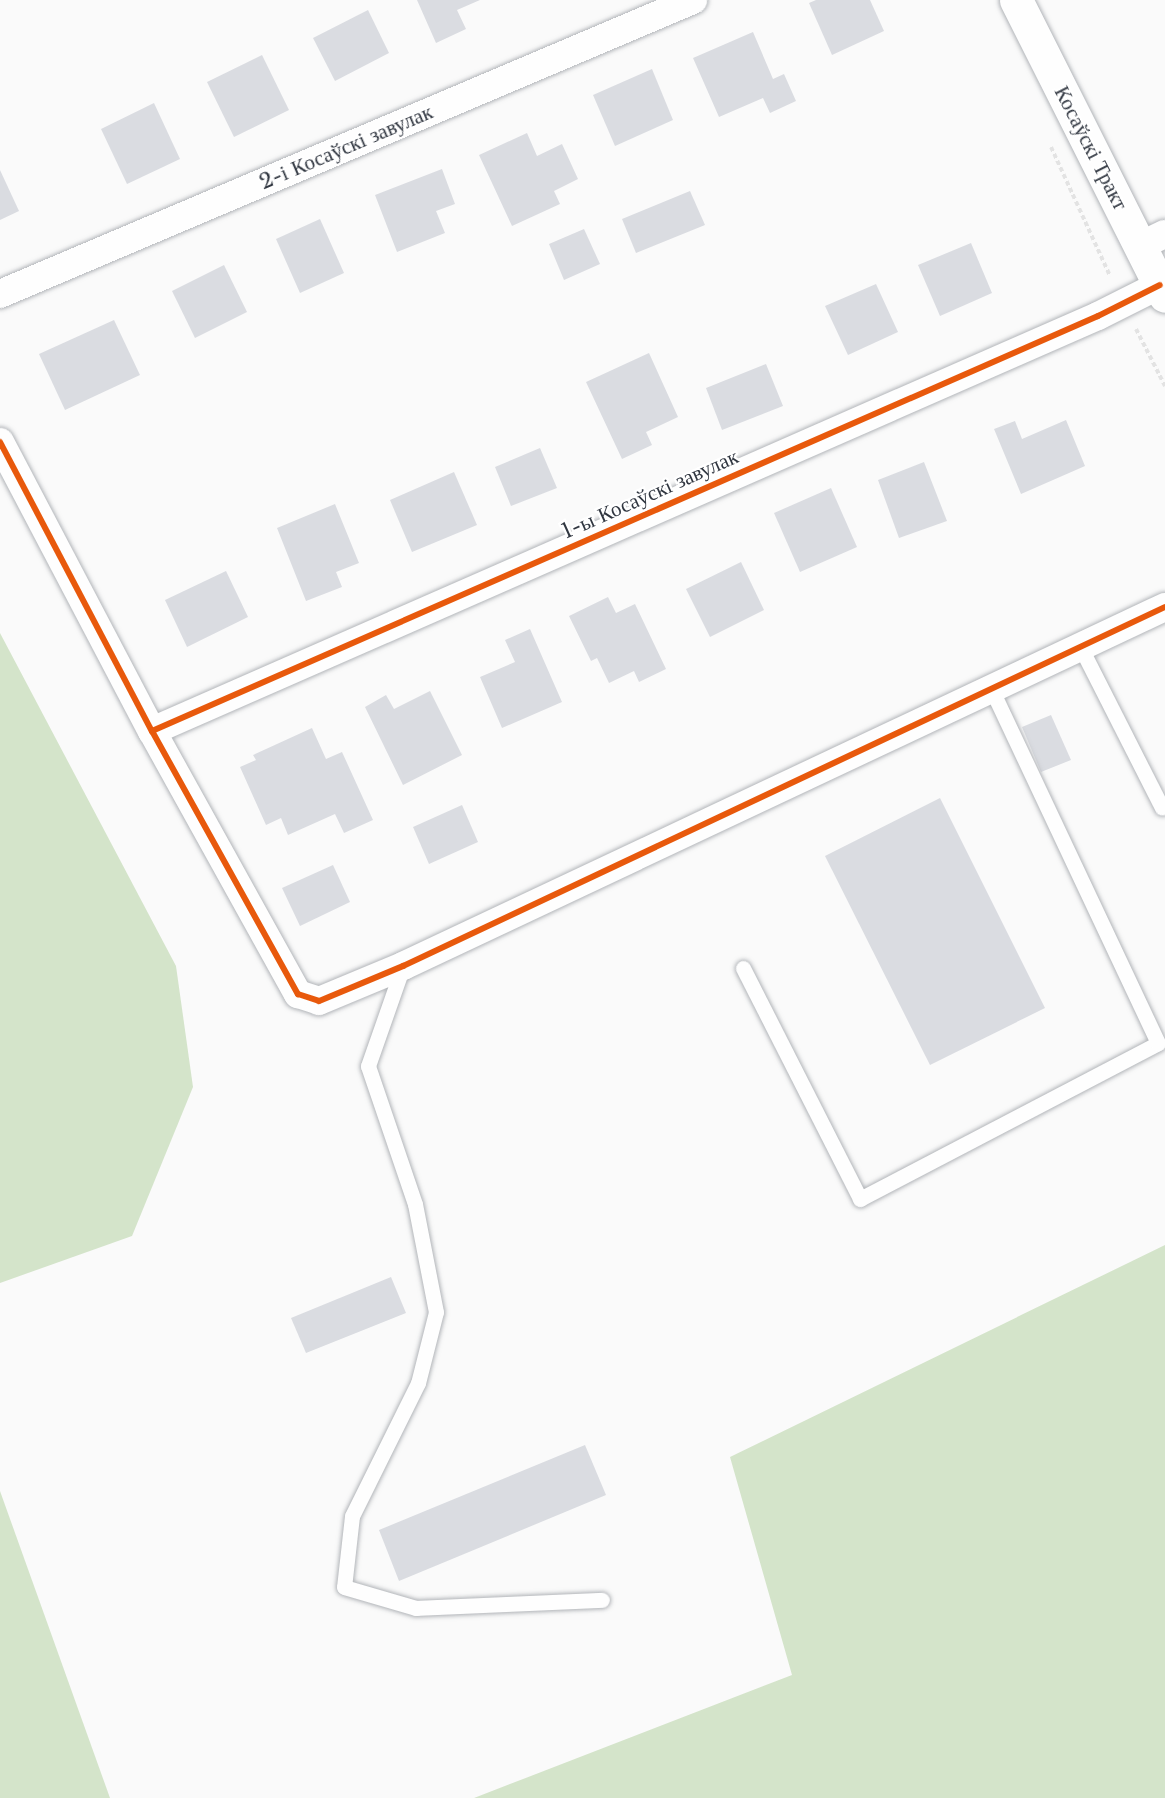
<!DOCTYPE html>
<meta charset="utf-8">
<style>
body{margin:0}
#map{position:relative;width:1165px;height:1798px;overflow:hidden;background:#fafafa;font-family:"Libre Baskerville",serif}
div>[style]{position:absolute}
[style*='--x']{left:calc(var(--x)*1px);top:calc(var(--y)*1px);width:calc(var(--w)*1px);rotate:calc(var(--a)*1deg)}
.green>*{inset:0;background:#d4e4ca}
.building>*{inset:0;background:#dadce1}
.path>*{height:4px;margin-top:-2px;transform-origin:0;background:repeating-linear-gradient(90deg,#e3e3e3 0 4.5px,transparent 0 7.5px)}
.roads{filter:drop-shadow(0 0 2px #b2b5b9) drop-shadow(0 0 2px #b2b5b9)}
.service>*{height:15px;margin:-7.5px;padding:0 7.5px;transform-origin:7.5px;border-radius:7.5px;background:#fefefe}
.minor>*{height:28px;margin:-14px;padding:0 14px;transform-origin:14px;border-radius:14px;background:#fefefe}
.secondary>*{height:33px;margin:-16.5px;padding:0 16.5px;transform-origin:16.5px;border-radius:16.5px;background:#fefefe}
.cycleway>*{height:6px;margin:-3px;padding:0 3px;transform-origin:3px;border-radius:3px;background:#e8590c}
span{translate:-50% -50%;white-space:nowrap;text-align:center;line-height:1.15;-webkit-text-stroke:4.5px #fff;paint-order:stroke}
.street-label{font-size:21px;color:#303640}
</style>
<div id="map">
<div class="green">
<i style="clip-path:polygon(0 633px,176px 966px,193px 1087px,132px 1236px,0 1283px)"></i>
<i style="clip-path:polygon(1165px 1245px,1165px 1798px,474px 1798px,792px 1675px,730px 1457px)"></i>
<i style="clip-path:polygon(0 1491px,110px 1798px,0 1798px)"></i>
</div>
<div class="building">
<i style="clip-path:polygon(417px 0,480px 0,457px 10px,466px 29px,436px 43px)"></i>
<i style="clip-path:polygon(816px 0,870px 0,884px 31px,832px 55px,809px 3px)"></i>
<i style="clip-path:polygon(368px 10px,389px 53px,335px 81px,313px 38px)"></i>
<i style="clip-path:polygon(753px 32px,773px 79px,784px 74px,796px 101px,770px 113px,763px 98px,719px 117px,693px 58px)"></i>
<i style="clip-path:polygon(262px 55px,289px 110px,234px 137px,207px 82px)"></i>
<i style="clip-path:polygon(652px 69px,673px 120px,615px 146px,593px 95px)"></i>
<i style="clip-path:polygon(154px 103px,180px 159px,127px 184px,101px 129px)"></i>
<i style="clip-path:polygon(527px 133px,537px 156px,562px 144px,578px 179px,554px 191px,560px 204px,512px 226px,479px 155px)"></i>
<i style="clip-path:polygon(442px 169px,455px 204px,436px 211px,445px 233px,397px 252px,375px 195px)"></i>
<i style="clip-path:polygon(0 170px,19px 211px,0 220px)"></i>
<i style="clip-path:polygon(690px 191px,705px 225px,636px 253px,622px 219px)"></i>
<i style="clip-path:polygon(320px 219px,344px 273px,300px 293px,276px 239px)"></i>
<i style="clip-path:polygon(584px 229px,600px 264px,564px 280px,549px 244px)"></i>
<i style="clip-path:polygon(971px 243px,992px 293px,940px 316px,918px 265px)"></i>
<i style="clip-path:polygon(224px 265px,247px 312px,195px 338px,172px 291px)"></i>
<i style="clip-path:polygon(876px 284px,898px 332px,848px 355px,825px 306px)"></i>
<i style="clip-path:polygon(114px 320px,140px 375px,65px 410px,39px 354px)"></i>
<i style="clip-path:polygon(649px 353px,678px 417px,646px 432px,652px 445px,622px 459px,586px 382px)"></i>
<i style="clip-path:polygon(766px 364px,783px 406px,722px 430px,706px 388px)"></i>
<i style="clip-path:polygon(1066px 420px,1085px 466px,1021px 494px,994px 429px,1015px 421px,1022px 439px)"></i>
<i style="clip-path:polygon(540px 448px,557px 488px,511px 506px,495px 467px)"></i>
<i style="clip-path:polygon(924px 462px,947px 521px,899px 538px,878px 480px)"></i>
<i style="clip-path:polygon(454px 472px,477px 525px,412px 552px,390px 500px)"></i>
<i style="clip-path:polygon(831px 488px,857px 547px,800px 572px,774px 513px)"></i>
<i style="clip-path:polygon(335px 504px,359px 563px,336px 572px,342px 587px,306px 601px,277px 528px)"></i>
<i style="clip-path:polygon(741px 562px,764px 610px,710px 637px,686px 589px)"></i>
<i style="clip-path:polygon(226px 571px,248px 617px,187px 647px,165px 600px)"></i>
<i style="clip-path:polygon(608px 597px,616px 613px,635px 604px,666px 669px,639px 682px,634px 671px,609px 683px,597px 658px,591px 661px,569px 616px)"></i>
<i style="clip-path:polygon(530px 629px,562px 702px,502px 728px,480px 677px,515px 662px,505px 640px)"></i>
<i style="clip-path:polygon(430px 691px,462px 755px,403px 785px,365px 707px,386px 695px,394px 709px)"></i>
<i style="clip-path:polygon(1051px 715px,1071px 760px,1041px 772px,1022px 727px)"></i>
<i style="clip-path:polygon(312px 728px,326px 759px,342px 752px,373px 820px,344px 833px,335px 814px,288px 835px,281px 818px,266px 825px,240px 767px,256px 760px,253px 755px)"></i>
<i style="clip-path:polygon(940px 798px,1045px 1008px,930px 1065px,825px 856px)"></i>
<i style="clip-path:polygon(462px 805px,478px 842px,429px 864px,413px 827px)"></i>
<i style="clip-path:polygon(333px 865px,350px 902px,300px 926px,282px 888px)"></i>
<i style="clip-path:polygon(391px 1277px,406px 1313px,306px 1353px,291px 1318px)"></i>
<i style="clip-path:polygon(585px 1445px,606px 1495px,399px 1581px,379px 1530px)"></i>
</div>
<div class="path">
<i style="--x:1051;--y:147;--w:142;--a:65.4"></i>
<i style="--x:1136;--y:329;--w:64;--a:63"></i>
</div>
<div class="roads">
<div class="service">
<i style="--x:1081;--y:648;--w:179;--a:63.1"></i>
<i style="--x:403;--y:966;--w:106;--a:109.3"></i>
<i style="--x:368;--y:1066;--w:146;--a:71.2"></i>
<i style="--x:415;--y:1204;--w:110;--a:79"></i>
<i style="--x:436;--y:1312;--w:73;--a:104.2"></i>
<i style="--x:418;--y:1383;--w:148;--a:116.4"></i>
<i style="--x:352;--y:1516;--w:71;--a:96.4"></i>
<i style="--x:344;--y:1587;--w:75;--a:16.3"></i>
<i style="--x:416;--y:1608;--w:186;--a:-2.5"></i>
<i style="--x:743;--y:968;--w:259;--a:63.1"></i>
<i style="--x:860;--y:1199;--w:336;--a:-27.6"></i>
<i style="--x:1158;--y:1043;--w:390;--a:-115.2"></i>
</div>
<div class="minor">
<i style="--x:1142;--y:245;--w:25;--a:-26"></i>
<i style="--x:0;--y:294;--w:753;--a:-22.99"></i>
<i style="--x:0;--y:442;--w:327;--a:62.3"></i>
<i style="--x:152;--y:731;--w:301;--a:61"></i>
<i style="--x:298;--y:994;--w:22;--a:18"></i>
<i style="--x:319;--y:1001;--w:91;--a:-22.6"></i>
<i style="--x:403;--y:966;--w:842;--a:-25.23"></i>
<i style="--x:152;--y:731;--w:1033;--a:-23.69"></i>
<i style="--x:1098;--y:316;--w:69;--a:-26.6"></i>
</div>
<div class="secondary">
<i style="--x:1016;--y:0;--w:331;--a:63.3"></i>
</div>
</div>
<div class="cycleway">
<i style="--x:0;--y:442;--w:327;--a:62.3"></i>
<i style="--x:152;--y:731;--w:301;--a:61"></i>
<i style="--x:298;--y:994;--w:22;--a:18"></i>
<i style="--x:319;--y:1001;--w:91;--a:-22.6"></i>
<i style="--x:403;--y:966;--w:842;--a:-25.23"></i>
<i style="--x:152;--y:731;--w:1033;--a:-23.69"></i>
<i style="--x:1098;--y:316;--w:69;--a:-26.6"></i>
</div>
<div class="street-label">
<span style="left:346px;top:147px;rotate:-23deg">2-і Косаўскі завулак</span>
<span style="left:1091px;top:148px;rotate:63deg">Косаўскі Тракт</span>
<span style="left:650px;top:494px;rotate:-24deg">1-ы Косаўскі завулак</span>
</div>
</div>
